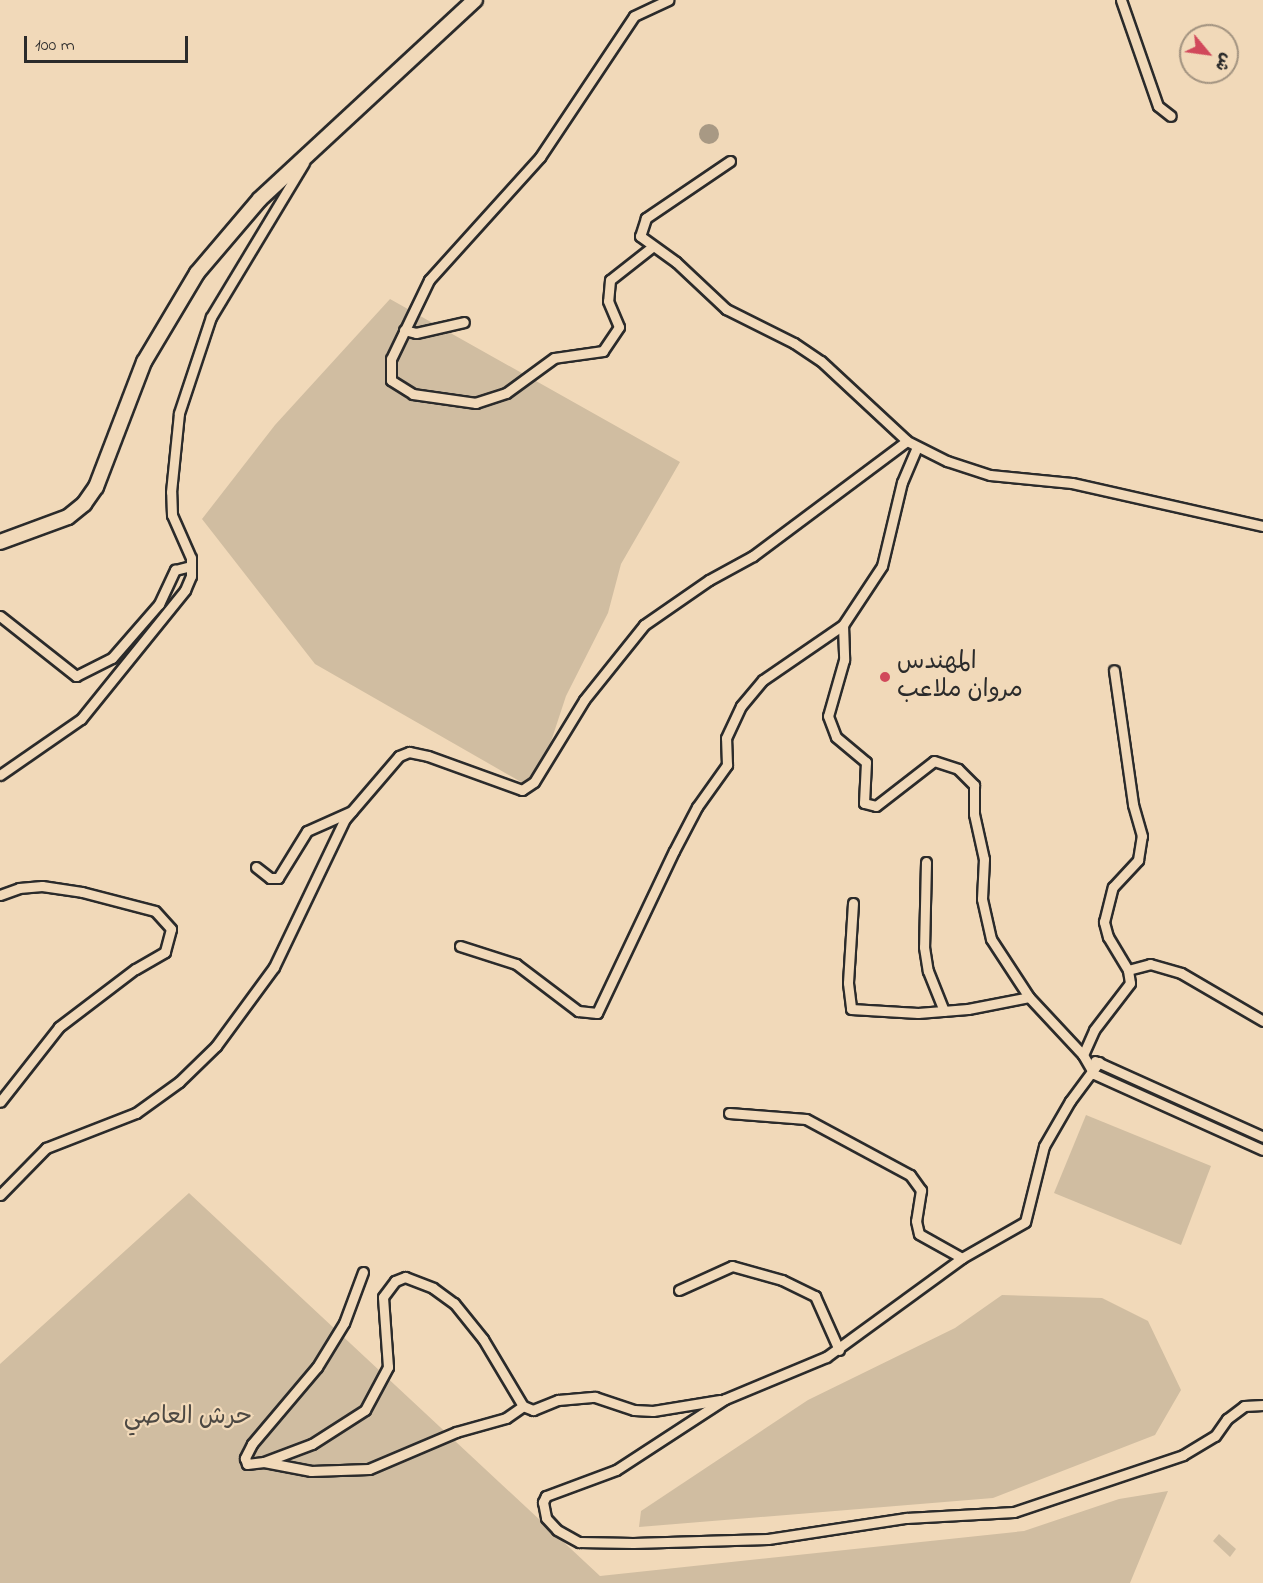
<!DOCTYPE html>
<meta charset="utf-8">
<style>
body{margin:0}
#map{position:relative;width:1263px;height:1583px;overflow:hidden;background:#f1d9b9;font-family:"Indie Flower","Playpen Sans Arabic",sans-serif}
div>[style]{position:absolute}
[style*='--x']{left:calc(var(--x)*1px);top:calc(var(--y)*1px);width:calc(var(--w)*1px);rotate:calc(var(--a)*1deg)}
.green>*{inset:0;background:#d0bda1}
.water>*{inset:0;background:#a89984}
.round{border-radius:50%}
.roads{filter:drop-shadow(2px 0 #2b2b2b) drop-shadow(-2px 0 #2b2b2b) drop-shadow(0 2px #2b2b2b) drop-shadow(0 -2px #2b2b2b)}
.street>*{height:9px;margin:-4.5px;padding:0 4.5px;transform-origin:4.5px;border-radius:4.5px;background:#f1d9b9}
.secondary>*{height:14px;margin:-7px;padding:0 7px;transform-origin:7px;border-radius:7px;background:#f1d9b9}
.dots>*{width:16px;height:16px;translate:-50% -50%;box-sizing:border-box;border:3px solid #f1d9b9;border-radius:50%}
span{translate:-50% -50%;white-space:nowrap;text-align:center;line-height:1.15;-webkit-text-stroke:4.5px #f1d9b9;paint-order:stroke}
.poi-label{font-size:24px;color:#2b2b2b}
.left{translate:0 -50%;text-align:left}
.park-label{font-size:24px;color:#4c4843}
.north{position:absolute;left:1179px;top:24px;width:60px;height:60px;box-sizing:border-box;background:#f1d9b9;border:2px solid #a29380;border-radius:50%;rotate:119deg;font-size:16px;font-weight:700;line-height:24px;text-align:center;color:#2b2b2b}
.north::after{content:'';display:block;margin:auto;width:21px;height:27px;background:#d1495b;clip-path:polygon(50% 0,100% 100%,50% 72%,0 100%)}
.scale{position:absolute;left:24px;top:36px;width:164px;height:27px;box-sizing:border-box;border:3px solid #2b2b2b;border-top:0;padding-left:8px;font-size:18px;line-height:21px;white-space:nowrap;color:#2b2b2b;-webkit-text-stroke:4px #f1d9b9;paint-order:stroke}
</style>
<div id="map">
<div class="green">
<i style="clip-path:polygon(390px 299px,680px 462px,621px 564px,608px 613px,566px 696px,535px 790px,315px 664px,202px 519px,275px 425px)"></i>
<i style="clip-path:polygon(1086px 1115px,1211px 1166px,1181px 1245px,1054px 1193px)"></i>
<i style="clip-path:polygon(189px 1193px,600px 1576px,1024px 1531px,1119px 1499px,1168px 1491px,1130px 1583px,0 1583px,0 1364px)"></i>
<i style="clip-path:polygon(1002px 1295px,1102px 1298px,1148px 1321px,1181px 1390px,1155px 1435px,993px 1498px,639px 1527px,641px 1511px,808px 1400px,955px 1328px)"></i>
<i style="clip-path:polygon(1219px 1534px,1236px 1549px,1230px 1557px,1213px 1541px)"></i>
</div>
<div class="water">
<i class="round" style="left:699px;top:124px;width:20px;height:20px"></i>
</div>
<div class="roads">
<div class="street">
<i style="--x:1121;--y:0;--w:112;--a:70.8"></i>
<i style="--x:1158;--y:106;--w:16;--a:38"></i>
<i style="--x:730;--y:161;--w:102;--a:145.8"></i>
<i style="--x:646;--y:218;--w:19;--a:108"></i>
<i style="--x:640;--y:236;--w:44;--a:35.8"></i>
<i style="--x:676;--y:262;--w:69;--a:43.2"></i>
<i style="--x:726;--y:309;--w:76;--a:26.6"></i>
<i style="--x:794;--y:343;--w:32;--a:34"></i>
<i style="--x:821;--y:361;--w:117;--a:42.9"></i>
<i style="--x:907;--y:441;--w:45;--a:26.6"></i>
<i style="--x:947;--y:461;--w:45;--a:18"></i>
<i style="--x:990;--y:475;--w:82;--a:5.6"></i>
<i style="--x:1072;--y:483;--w:196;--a:12.7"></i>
<i style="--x:652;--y:247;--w:53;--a:141.8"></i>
<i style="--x:610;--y:280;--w:21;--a:95"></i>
<i style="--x:608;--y:301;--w:28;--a:67"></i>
<i style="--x:619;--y:327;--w:29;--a:124"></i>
<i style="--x:603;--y:351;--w:49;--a:171.9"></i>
<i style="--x:554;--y:358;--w:59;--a:143.9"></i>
<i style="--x:506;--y:393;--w:32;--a:162"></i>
<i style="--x:476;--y:403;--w:64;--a:-171.9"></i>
<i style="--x:413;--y:394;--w:26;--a:-148"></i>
<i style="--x:391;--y:380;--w:21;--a:-90"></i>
<i style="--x:391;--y:359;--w:88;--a:-64.3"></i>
<i style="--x:429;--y:280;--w:166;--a:-47.9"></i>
<i style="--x:540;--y:157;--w:169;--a:-56.3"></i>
<i style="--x:634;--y:16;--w:38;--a:-25"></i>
<i style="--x:404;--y:330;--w:12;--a:14"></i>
<i style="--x:416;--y:333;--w:49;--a:-12.9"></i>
<i style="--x:917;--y:447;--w:38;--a:113"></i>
<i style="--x:902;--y:482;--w:86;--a:103.4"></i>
<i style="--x:882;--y:566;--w:71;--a:123.5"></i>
<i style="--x:843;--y:625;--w:35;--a:88"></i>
<i style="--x:844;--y:660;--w:58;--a:105.9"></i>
<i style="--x:828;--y:716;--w:22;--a:69"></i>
<i style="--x:836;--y:737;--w:39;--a:40"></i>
<i style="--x:866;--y:762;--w:41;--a:92.8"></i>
<i style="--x:864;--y:803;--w:12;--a:14"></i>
<i style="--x:876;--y:806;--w:73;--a:-37.8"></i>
<i style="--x:934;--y:761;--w:25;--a:18"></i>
<i style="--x:958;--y:769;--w:23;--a:45"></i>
<i style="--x:974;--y:785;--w:29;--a:90"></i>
<i style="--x:974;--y:814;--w:46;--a:77.5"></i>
<i style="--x:984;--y:859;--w:40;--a:92.9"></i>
<i style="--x:982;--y:899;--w:41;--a:77.3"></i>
<i style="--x:991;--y:939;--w:69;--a:56.8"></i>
<i style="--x:1029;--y:997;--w:79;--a:47"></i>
<i style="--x:1083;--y:1055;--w:22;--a:60"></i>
<i style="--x:1094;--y:1074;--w:185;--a:24.2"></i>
<i style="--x:0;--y:616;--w:97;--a:38.3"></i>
<i style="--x:76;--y:676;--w:40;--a:-26.6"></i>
<i style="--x:112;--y:658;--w:72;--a:-49"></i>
<i style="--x:159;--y:604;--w:38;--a:-65"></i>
<i style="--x:175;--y:570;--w:16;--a:-14"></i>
<i style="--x:0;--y:775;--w:98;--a:-34.7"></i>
<i style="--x:81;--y:719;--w:166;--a:-51.1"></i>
<i style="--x:185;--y:590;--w:15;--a:-67"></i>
<i style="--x:191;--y:576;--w:18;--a:-90"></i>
<i style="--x:191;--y:558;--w:47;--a:-113.8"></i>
<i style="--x:172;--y:515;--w:23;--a:-92"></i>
<i style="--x:171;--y:492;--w:79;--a:-84.2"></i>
<i style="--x:179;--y:413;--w:101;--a:-71.6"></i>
<i style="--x:211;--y:317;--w:180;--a:-58.9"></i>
<i style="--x:926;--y:862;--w:85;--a:91.3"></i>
<i style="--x:924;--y:947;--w:24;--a:81"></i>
<i style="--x:928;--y:971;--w:43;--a:68.2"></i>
<i style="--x:256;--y:867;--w:18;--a:38"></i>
<i style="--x:270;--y:878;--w:8;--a:0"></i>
<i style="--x:278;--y:878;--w:55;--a:-58.3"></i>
<i style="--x:307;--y:831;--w:49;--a:-24"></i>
<i style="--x:0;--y:895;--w:20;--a:-20"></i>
<i style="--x:19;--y:888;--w:23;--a:-5"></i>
<i style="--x:42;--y:886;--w:40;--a:8.5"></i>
<i style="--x:82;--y:892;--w:75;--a:14.6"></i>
<i style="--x:155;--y:911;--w:24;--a:48"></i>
<i style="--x:171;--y:929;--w:24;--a:105"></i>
<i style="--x:165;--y:952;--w:34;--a:150"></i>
<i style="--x:135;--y:969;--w:96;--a:142.7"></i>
<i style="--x:59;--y:1027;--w:95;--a:128.2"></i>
<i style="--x:853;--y:903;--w:80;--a:93.6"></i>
<i style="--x:848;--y:983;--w:26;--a:83"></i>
<i style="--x:851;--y:1009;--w:67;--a:3.4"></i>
<i style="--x:918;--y:1013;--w:50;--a:-4.6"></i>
<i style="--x:968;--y:1009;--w:62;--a:-11.1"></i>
<i style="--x:460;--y:946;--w:59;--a:17.8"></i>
<i style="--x:516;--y:964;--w:78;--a:37.2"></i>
<i style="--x:578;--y:1011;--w:19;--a:6"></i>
<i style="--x:597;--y:1013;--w:179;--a:-64.6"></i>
<i style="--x:674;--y:851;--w:50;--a:-62.4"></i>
<i style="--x:697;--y:807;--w:52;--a:-54.5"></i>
<i style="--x:727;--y:765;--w:27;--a:-92"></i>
<i style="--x:726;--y:738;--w:35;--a:-65"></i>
<i style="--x:741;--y:706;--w:34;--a:-50"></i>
<i style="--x:763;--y:680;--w:97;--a:-34.5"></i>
<i style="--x:1128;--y:970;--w:23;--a:-15"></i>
<i style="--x:1150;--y:964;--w:32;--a:16"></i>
<i style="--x:1181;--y:973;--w:95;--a:30.3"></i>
<i style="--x:1083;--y:1055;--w:27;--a:-66"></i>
<i style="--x:1094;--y:1030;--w:59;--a:-52.5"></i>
<i style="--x:1130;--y:983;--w:13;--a:-99"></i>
<i style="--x:1128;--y:970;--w:39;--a:-121"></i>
<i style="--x:1108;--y:937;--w:16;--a:-105"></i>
<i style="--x:1104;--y:922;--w:36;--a:-76"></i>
<i style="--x:1113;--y:887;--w:37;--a:-47"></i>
<i style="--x:1138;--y:860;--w:24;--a:-81"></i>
<i style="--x:1142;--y:836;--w:33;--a:-106"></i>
<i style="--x:1133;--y:804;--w:135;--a:-98.1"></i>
<i style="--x:1095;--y:1061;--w:184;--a:24.3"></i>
<i style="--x:1099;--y:1062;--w:49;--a:126.6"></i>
<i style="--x:1070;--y:1101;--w:52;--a:120"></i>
<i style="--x:1044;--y:1146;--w:78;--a:104"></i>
<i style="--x:1025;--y:1222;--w:73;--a:150.3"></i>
<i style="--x:962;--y:1258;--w:168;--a:143.9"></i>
<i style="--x:826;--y:1357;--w:109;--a:157.4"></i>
<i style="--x:725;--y:1399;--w:130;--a:146.9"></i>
<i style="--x:616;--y:1470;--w:75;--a:159.6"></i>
<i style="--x:546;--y:1496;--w:7;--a:117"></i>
<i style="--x:543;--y:1502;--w:16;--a:79"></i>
<i style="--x:546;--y:1518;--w:16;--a:47"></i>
<i style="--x:557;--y:1530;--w:25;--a:29"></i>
<i style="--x:579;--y:1542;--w:54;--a:1.1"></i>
<i style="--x:633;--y:1543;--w:135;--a:-1.7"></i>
<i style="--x:768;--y:1539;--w:140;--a:-8.7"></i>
<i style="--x:906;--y:1518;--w:108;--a:-3.2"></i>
<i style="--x:1014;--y:1512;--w:178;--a:-18.6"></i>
<i style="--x:1183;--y:1455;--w:37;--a:-31"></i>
<i style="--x:1215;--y:1436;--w:21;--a:-55"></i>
<i style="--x:1227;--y:1419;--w:21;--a:-37"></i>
<i style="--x:1244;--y:1406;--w:19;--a:-3"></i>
<i style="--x:729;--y:1113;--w:77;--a:4.5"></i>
<i style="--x:806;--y:1119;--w:118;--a:28.3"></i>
<i style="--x:910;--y:1175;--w:19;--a:54"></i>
<i style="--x:921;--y:1190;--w:31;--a:99"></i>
<i style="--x:916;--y:1221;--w:13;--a:77"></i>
<i style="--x:919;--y:1234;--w:49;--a:29.2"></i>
<i style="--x:0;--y:1195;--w:66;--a:-45.6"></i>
<i style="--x:46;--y:1148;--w:97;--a:-21.3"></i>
<i style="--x:136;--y:1113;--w:53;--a:-35.8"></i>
<i style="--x:179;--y:1082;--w:52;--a:-44.2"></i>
<i style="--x:216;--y:1046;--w:98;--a:-53.7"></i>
<i style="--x:274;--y:967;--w:164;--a:-64.4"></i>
<i style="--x:345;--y:819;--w:83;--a:-49.4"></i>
<i style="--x:399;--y:756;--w:11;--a:-22"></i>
<i style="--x:409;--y:752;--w:19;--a:12"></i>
<i style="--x:428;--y:756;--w:100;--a:19.9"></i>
<i style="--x:522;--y:790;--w:14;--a:-34"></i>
<i style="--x:534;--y:782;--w:96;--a:-58.6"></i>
<i style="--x:584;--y:700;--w:96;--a:-51.3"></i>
<i style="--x:644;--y:625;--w:79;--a:-34.7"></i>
<i style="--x:709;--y:580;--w:50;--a:-28.6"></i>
<i style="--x:753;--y:556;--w:192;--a:-36.8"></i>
<i style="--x:363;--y:1272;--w:54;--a:110.4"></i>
<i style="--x:344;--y:1323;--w:52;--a:121.5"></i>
<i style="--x:317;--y:1367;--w:101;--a:130.2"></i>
<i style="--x:252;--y:1444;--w:16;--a:117"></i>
<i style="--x:245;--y:1458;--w:6;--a:72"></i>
<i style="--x:247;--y:1464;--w:17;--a:-7"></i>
<i style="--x:264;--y:1462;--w:51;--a:-20.6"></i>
<i style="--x:312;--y:1444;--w:63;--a:-32.7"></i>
<i style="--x:365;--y:1410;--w:49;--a:-61.9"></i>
<i style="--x:388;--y:1367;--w:70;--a:-94.1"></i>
<i style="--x:383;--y:1297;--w:20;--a:-53"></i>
<i style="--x:395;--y:1281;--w:11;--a:-22"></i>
<i style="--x:405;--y:1277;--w:30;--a:21"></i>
<i style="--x:433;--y:1288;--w:26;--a:36"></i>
<i style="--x:454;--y:1303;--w:46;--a:51.1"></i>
<i style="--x:483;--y:1339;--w:78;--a:59.2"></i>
<i style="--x:523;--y:1406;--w:11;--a:22"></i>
<i style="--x:533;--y:1410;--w:27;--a:-22"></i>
<i style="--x:558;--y:1400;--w:37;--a:-5"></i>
<i style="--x:595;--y:1397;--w:41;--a:18.4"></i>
<i style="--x:634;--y:1410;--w:19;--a:3"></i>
<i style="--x:653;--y:1411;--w:68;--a:-9.3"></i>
<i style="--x:679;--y:1290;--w:58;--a:-24.4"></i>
<i style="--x:732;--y:1266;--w:52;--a:15.6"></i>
<i style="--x:782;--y:1280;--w:37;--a:26"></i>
<i style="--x:815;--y:1296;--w:59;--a:66"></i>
<i style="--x:264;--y:1462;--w:48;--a:10.8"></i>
<i style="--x:311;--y:1471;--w:58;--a:-2"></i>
<i style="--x:369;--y:1469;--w:95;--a:-23"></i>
<i style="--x:456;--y:1432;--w:52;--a:-15.6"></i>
<i style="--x:506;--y:1418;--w:21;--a:-35"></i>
</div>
<div class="secondary">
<i style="--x:0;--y:542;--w:72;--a:-20.2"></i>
<i style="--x:68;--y:517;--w:21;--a:-39"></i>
<i style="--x:84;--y:504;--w:21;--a:-55"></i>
<i style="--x:96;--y:487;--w:134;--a:-69"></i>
<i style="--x:144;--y:362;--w:104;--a:-59.2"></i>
<i style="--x:197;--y:273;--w:97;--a:-49.6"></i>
<i style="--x:260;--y:199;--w:293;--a:-42.8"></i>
</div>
</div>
<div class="dots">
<i style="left:885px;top:677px;background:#d1495b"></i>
</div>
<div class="poi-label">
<span class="left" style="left:897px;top:677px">المهندس<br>مروان ملاعب</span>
</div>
<div class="park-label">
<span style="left:188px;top:1418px">حرش العاصي</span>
</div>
<div class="north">ش</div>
<div class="scale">100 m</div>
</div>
